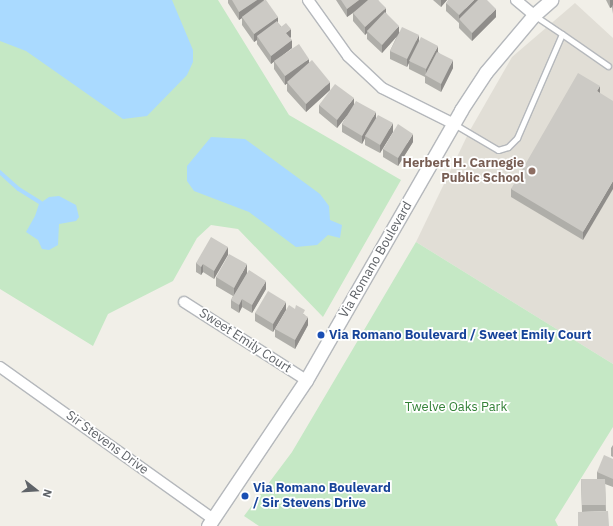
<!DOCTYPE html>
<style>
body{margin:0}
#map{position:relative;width:613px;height:526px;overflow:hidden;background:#f1efe8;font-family:"IBM Plex Sans",sans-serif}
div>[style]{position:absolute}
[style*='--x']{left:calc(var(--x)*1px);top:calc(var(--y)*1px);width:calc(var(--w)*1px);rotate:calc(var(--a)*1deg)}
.education>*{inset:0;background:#e1ded6}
.green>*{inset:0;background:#c5e8c5}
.water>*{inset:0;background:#aadaff}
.stream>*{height:3.5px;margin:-1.75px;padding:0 1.75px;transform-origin:1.75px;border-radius:1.75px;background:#aadaff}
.roads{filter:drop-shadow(1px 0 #b5b8bc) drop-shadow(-1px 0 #b5b8bc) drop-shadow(0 1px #b5b8bc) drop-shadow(0 -1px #b5b8bc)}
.service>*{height:5px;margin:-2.5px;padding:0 2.5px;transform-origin:2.5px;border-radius:2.5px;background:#fff}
.minor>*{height:10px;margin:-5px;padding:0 5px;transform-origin:5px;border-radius:5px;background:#fff}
.tertiary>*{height:13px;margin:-6.5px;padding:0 6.5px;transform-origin:6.5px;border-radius:6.5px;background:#fff}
.wall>*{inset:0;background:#afaea9}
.shaded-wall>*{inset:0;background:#8f8d8a}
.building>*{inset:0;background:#cccac5}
.dots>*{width:11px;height:11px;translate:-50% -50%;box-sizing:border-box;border:2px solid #fff;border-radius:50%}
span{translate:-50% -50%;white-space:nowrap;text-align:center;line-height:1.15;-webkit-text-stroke:3.5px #fff;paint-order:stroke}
.education-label{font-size:13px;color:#785e54;font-weight:700}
.right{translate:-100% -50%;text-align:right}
.street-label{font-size:13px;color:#5f6368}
.transit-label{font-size:13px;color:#164399;font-weight:700}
.left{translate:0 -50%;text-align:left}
.park-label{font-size:13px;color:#348238}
.north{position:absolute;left:16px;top:470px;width:40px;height:40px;-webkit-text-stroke:3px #fff;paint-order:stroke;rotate:107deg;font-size:11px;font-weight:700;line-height:16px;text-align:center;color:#5f6368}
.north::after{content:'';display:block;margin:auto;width:14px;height:18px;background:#5f6368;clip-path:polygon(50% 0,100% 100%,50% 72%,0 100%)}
</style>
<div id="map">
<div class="education">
<i style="clip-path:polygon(575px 3px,613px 38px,613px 364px,416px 242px,469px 132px,512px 57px)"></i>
</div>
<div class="green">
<i style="clip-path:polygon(0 0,218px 0,289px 115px,401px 180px,323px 317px,238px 229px,211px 225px,197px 238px,173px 281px,108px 314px,93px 346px,0 289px)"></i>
<i style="clip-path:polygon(416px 242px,613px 364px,613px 427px,555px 520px,558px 526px,259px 526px,244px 516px,292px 452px)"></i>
</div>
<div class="water">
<i style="clip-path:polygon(0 0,172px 0,193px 50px,193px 62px,187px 75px,147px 116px,123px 119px,26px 51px,0 41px)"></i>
<i style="clip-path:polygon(211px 137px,245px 139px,320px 194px,329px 206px,330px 220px,342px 225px,340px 238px,328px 235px,317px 245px,296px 247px,249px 212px,194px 191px,187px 181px,187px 166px)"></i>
<i style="clip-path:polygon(59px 196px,76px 205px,79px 217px,76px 221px,59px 224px,58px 245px,49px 250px,42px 249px,38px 240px,26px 232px,35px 216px,39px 204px,49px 197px)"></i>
</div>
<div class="stream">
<i style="--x:0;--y:172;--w:25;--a:42"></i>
<i style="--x:19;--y:189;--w:25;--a:32"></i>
</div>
<div class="roads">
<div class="service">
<i style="--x:562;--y:34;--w:56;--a:34.8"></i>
<i style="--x:454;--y:124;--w:51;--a:30.6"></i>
<i style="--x:498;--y:150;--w:10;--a:-17"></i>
<i style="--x:508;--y:147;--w:13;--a:-45"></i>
<i style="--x:517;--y:138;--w:113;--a:-66.6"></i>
<i style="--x:562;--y:34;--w:32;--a:-146"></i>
</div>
<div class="minor">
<i style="--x:308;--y:0;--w:69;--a:54.5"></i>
<i style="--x:348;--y:56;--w:47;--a:43.3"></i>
<i style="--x:382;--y:88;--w:80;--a:26.6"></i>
<i style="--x:516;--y:0;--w:23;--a:40"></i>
<i style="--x:184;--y:302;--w:145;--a:32.6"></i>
<i style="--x:0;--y:367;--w:262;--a:35.5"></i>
</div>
<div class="tertiary">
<i style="--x:208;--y:526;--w:176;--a:-56.1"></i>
<i style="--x:306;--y:380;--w:311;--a:-60.1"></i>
<i style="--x:461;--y:110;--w:45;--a:-56.7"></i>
<i style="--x:486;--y:72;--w:75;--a:-49.9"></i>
<i style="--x:534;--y:15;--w:23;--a:-41"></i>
</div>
</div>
<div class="wall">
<i style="clip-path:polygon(228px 0,264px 0,278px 23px,291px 37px,290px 38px,292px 48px,283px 55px,309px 62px,330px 90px,306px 112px,287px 91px,287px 83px,285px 85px,274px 69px,274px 61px,271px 64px,257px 44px,257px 40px,254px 42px,242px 25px,242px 18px,239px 20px,228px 3px)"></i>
<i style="clip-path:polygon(336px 0,378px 0,386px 13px,399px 32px,438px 52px,453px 68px,441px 92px,425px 83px,425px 77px,409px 69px,409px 62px,407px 67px,390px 59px,390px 51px,397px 36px,382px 53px,367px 39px,367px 33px,365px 35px,353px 21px,353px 13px,356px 11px,347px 17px)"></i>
<i style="clip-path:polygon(433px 0,447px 0,441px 7px)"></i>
<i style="clip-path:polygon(606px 0,613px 0,613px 14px,612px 7px,610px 8px)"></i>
<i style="clip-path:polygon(446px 3px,496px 17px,472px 41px,459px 28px,459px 23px,446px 11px)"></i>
<i style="clip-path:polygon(600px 93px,583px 240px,511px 197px,511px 189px)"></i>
<i style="clip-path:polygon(354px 104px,376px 119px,393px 132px,380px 153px,365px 145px,365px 138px,362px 144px,342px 132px,342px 124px,348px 114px,337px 128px,319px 113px,319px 105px)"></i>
<i style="clip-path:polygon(413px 142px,398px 166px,383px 157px,383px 149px)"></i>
<i style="clip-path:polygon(228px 247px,214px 279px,203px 272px,201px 275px,196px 272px,196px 263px)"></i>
<i style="clip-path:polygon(247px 273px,266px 289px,252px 313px,242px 307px,239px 313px,231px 308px,231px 300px,233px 296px,216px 286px,216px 277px)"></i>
<i style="clip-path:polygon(295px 309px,305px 315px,308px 325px,295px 349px,275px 337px,275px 329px)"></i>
<i style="clip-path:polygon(286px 310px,273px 332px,255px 321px,255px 313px)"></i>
<i style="clip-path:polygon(613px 445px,613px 457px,611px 456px,611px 448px)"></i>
<i style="clip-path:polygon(613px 459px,613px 487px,605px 484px,606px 511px,582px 512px,581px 479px,597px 479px,597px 472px)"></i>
</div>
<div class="shaded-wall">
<i style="clip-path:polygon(257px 0,264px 0,242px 17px,242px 18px,239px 20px,239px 12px)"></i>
<i style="clip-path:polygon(359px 0,371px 0,347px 17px,347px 9px)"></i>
<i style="clip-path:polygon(441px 0,447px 0,441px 7px)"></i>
<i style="clip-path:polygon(474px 0,479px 0,459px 20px,459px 15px)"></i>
<i style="clip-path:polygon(610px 0,613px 0,613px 6px,612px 5px,612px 7px,610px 8px)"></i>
<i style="clip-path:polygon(386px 8px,386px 17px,367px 31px,367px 33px,365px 35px,365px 27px)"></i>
<i style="clip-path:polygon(496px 9px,496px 17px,472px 41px,472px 33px)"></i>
<i style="clip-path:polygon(278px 17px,278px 25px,257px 36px,257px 40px,254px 42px,254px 34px)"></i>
<i style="clip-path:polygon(399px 26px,399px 34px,382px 53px,382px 45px)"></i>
<i style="clip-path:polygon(291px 29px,291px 37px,286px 41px,286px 33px)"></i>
<i style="clip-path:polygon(419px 35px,419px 43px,407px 67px,407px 59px)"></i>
<i style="clip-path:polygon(292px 40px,292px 48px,271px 64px,271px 56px)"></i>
<i style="clip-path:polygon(438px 46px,438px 54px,426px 76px,426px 69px)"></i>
<i style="clip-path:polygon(309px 59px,309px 68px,285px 85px,285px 76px)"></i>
<i style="clip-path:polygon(453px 60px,453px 68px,441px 92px,441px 84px)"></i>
<i style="clip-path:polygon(330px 82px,330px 90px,306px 112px,306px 104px)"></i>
<i style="clip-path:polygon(600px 86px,600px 94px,597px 91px)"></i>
<i style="clip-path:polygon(354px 98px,354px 107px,337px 128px,337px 120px)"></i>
<i style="clip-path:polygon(376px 112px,376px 121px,365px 136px,365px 138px,362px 144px,362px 136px)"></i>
<i style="clip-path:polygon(393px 123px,393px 132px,380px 153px,380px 145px)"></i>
<i style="clip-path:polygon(413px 134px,413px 142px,398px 166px,398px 158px)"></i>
<i style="clip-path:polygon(613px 181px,613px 189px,583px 240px,583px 232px)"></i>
<i style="clip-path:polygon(228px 247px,228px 255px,214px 279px,214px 271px)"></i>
<i style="clip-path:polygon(203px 264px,203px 272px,201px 275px,201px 267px)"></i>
<i style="clip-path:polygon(247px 264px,247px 273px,234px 296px,234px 288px)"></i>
<i style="clip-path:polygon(266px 281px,266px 289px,252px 313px,252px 305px)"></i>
<i style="clip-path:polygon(242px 299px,242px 307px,239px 313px,239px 305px)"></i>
<i style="clip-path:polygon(286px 302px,286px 310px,273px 332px,273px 324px)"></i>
<i style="clip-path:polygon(308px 317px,308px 325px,295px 349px,295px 340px)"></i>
</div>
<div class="building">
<i style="clip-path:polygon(232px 0,257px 0,239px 12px)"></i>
<i style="clip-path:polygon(265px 0,266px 0,278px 17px,254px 34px,242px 17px)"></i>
<i style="clip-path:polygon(341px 0,359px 0,347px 9px)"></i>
<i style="clip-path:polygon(368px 0,378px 0,386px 8px,365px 27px,353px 13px)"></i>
<i style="clip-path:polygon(448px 0,474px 0,459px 15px,446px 3px)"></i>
<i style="clip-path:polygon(478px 0,487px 0,496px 9px,472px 33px,459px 19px)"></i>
<i style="clip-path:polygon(385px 12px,399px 26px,382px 45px,367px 31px)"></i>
<i style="clip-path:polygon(277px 21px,281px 27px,286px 23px,291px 29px,286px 33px,292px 40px,271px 56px,257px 36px)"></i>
<i style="clip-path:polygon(402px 27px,419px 35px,407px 59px,390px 51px)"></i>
<i style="clip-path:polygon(421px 37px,438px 46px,426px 69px,409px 61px)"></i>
<i style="clip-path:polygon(299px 44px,309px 59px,285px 76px,274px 61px)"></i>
<i style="clip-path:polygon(437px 52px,453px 60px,441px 84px,425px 75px)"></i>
<i style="clip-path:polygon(312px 60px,330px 82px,306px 104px,287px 82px)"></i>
<i style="clip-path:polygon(578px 73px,600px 86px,597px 91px,613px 101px,613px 181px,583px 232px,511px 189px)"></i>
<i style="clip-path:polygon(335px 84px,354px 98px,337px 120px,319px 105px)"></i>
<i style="clip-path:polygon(356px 101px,376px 112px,362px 136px,342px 124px)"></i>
<i style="clip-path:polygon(378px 115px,393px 123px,380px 145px,365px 136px)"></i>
<i style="clip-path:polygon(398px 124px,413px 134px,398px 158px,383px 149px)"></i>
<i style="clip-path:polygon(211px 237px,228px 247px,214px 271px,203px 264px,201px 267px,196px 263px)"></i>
<i style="clip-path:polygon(229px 254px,247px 264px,234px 288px,216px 277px)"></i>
<i style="clip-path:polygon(249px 270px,266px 281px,252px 305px,242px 299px,239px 305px,231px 300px)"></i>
<i style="clip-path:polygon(268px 291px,286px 302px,273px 324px,255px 313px)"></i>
<i style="clip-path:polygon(289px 305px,295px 309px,296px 305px,305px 310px,303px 314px,308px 317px,295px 340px,275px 329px)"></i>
<i style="clip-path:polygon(604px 455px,613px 459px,613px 479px,597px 472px)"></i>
<i style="clip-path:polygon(581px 479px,605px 479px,606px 505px,582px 505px)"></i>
<i style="clip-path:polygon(608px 511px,609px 526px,578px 526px,578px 512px)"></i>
</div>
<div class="dots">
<i style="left:532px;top:171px;background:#8d6e63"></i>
<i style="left:321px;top:335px;background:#1a4fb4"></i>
<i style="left:245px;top:496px;background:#1a4fb4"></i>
</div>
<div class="education-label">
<span class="right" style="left:524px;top:171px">Herbert H. Carnegie<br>Public School</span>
</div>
<div class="street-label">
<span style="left:376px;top:260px;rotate:-60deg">Via Romano Boulevard</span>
<span style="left:245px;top:341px;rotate:33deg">Sweet Emily Court</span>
<span style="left:107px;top:443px;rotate:36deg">Sir Stevens Drive</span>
</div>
<div class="transit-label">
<span class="left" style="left:329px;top:335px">Via Romano Boulevard / Sweet Emily Court</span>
<span class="left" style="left:253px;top:496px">Via Romano Boulevard<br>/ Sir Stevens Drive</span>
</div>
<div class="park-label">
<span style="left:456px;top:407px">Twelve Oaks Park</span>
</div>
<div class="north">N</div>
</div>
